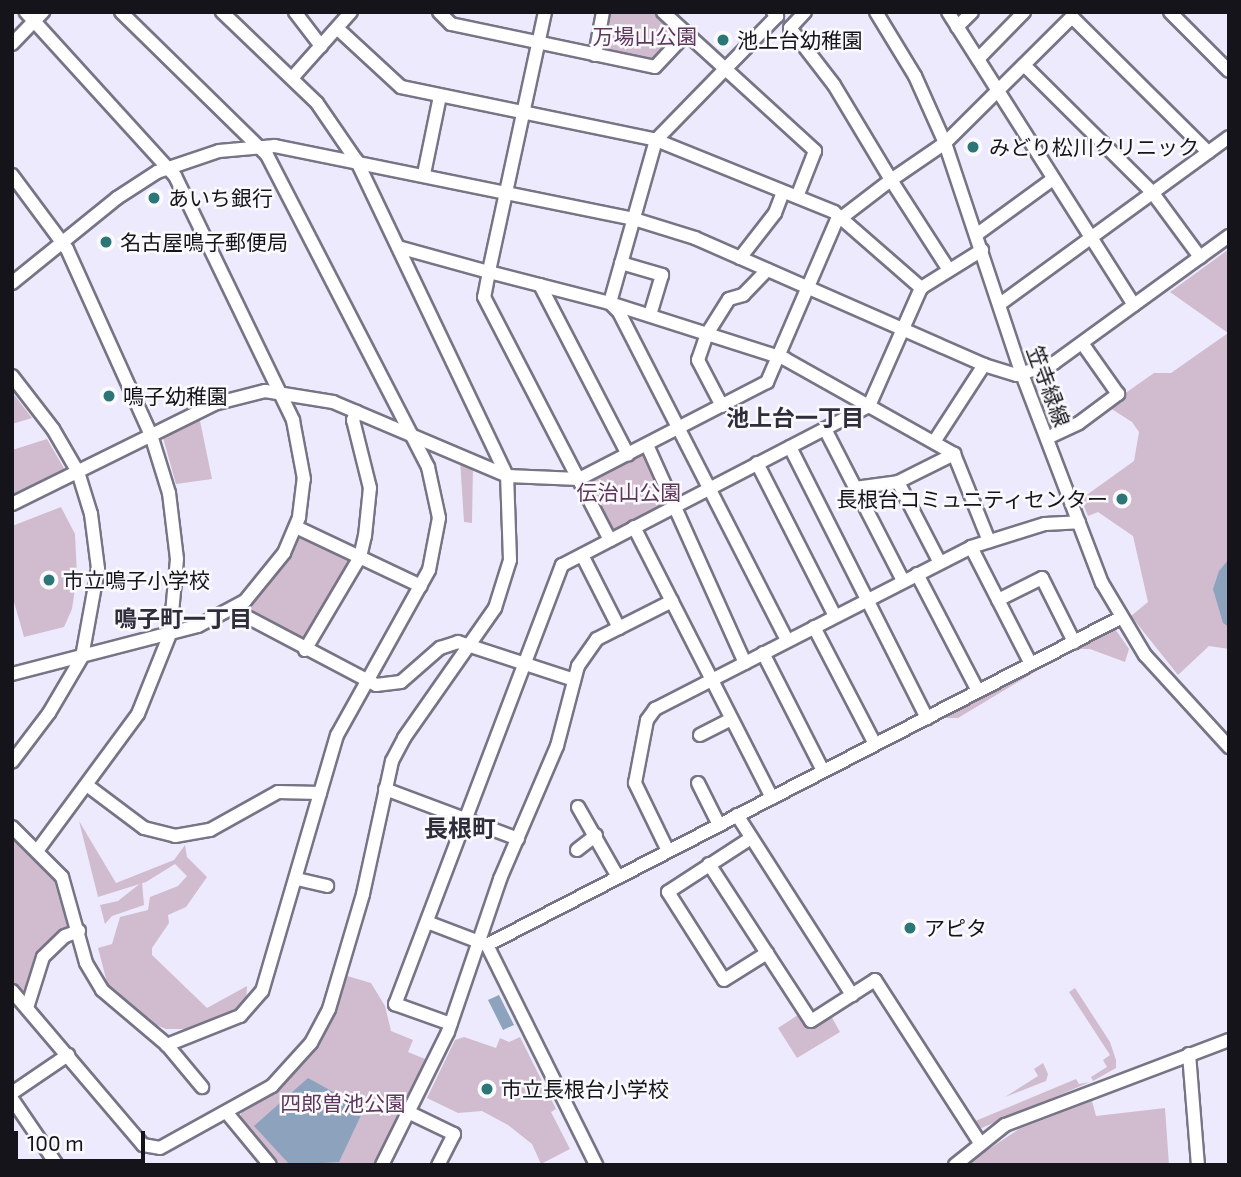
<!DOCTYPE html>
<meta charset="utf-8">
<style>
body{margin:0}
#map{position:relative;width:1241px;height:1177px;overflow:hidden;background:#edeafd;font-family:"Exo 2","Noto Sans JP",sans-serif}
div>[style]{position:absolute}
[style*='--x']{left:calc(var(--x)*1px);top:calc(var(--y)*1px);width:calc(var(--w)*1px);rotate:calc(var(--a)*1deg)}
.green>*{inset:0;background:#d1bccf}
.water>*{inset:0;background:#8ca2bd}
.roads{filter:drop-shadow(2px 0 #777585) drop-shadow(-2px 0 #777585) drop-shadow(0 2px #777585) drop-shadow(0 -2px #777585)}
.minor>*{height:12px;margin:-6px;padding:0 6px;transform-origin:6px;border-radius:6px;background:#fff}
.dots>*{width:19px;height:19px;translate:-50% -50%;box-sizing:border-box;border:4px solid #fafafd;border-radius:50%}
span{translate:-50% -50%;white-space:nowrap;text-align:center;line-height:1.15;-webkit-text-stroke:5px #fafafd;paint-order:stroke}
.park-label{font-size:21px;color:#5e375c}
.poi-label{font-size:21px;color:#14141a}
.left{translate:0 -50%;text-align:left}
.right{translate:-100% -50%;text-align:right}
.street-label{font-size:21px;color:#14141a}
.neighbourhood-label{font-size:23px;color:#2f2d3b;font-weight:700}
.quarter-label{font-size:24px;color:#2f2d3b;font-weight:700}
.frame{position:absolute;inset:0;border:14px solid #14141a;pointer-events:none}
.scale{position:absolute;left:14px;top:1131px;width:131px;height:32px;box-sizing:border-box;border:4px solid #14141a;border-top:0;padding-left:9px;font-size:21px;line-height:24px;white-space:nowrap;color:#14141a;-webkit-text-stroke:5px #fafafd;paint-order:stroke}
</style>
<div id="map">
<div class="green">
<i style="clip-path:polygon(605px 12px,658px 12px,679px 36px,656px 62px,600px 52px)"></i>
<i style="clip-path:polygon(1229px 249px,1229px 649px,1209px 646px,1178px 675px,1131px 616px,1148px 602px,1133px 536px,1098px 512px,1088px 516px,1081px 499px,1134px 461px,1139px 432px,1132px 422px,1107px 406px,1154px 373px,1171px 373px,1228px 333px,1170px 292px)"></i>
<i style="clip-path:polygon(12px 392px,32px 418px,12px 424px)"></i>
<i style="clip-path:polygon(199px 416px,212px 479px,176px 484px,162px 434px)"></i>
<i style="clip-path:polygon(47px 439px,65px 470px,63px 474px,12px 500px,12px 450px)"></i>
<i style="clip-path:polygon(643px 451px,671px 504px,614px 533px,586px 483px)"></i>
<i style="clip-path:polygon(460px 459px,473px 464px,472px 523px,464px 522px)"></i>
<i style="clip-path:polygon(61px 507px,75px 534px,77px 575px,72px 609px,64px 627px,24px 637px,12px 595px,12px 526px)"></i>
<i style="clip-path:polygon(302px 533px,353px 560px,306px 642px,247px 613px,245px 606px,276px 575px)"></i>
<i style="clip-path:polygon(1113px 626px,1129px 649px,1125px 662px,1090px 649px,1073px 649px,958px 718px,934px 718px)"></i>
<i style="clip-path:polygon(79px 821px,116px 883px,174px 860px,185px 845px,187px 857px,207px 877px,186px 907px,168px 915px,169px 923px,152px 948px,152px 955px,207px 1008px,247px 986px,246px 1003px,238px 1012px,199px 1029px,166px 1029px,144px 1020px,109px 990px,98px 948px,112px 944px,120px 917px,148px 910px,150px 897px,178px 886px,187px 876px,175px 864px,146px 882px,98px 897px)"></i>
<i style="clip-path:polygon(12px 833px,57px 878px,74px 926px,62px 934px,28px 993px,21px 995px,12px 985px)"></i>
<i style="clip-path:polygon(142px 882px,144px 905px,112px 916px,105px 924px,100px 905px,118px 901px)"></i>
<i style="clip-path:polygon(344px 975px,371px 983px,385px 1006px,391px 1031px,413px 1040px,408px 1052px,430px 1061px,378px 1165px,278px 1165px,239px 1123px,242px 1109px,298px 1065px)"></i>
<i style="clip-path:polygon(1075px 988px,1110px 1042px,1116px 1060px,1116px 1068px,1093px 1081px,1091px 1077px,1107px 1067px,1103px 1060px,1110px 1055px,1069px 992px)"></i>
<i style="clip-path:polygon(801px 1013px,830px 1014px,840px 1032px,797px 1058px,778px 1028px)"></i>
<i style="clip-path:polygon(464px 1037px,496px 1048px,500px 1038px,509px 1042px,520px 1037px,556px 1109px,551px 1112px,570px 1149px,541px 1164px,532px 1144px,508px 1125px,482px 1111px,458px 1113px,427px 1098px,455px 1040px)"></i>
<i style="clip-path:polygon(1043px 1063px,1048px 1074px,1046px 1081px,1005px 1097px,1038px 1076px,1034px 1069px)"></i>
<i style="clip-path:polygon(1076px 1079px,1079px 1084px,1090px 1082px,977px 1130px,973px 1122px)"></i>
<i style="clip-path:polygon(1092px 1101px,1096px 1116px,1165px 1108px,1169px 1165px,965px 1165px,1019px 1129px)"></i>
</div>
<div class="water">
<i style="clip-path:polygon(1229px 559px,1229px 627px,1223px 623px,1213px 589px,1219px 571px)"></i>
<i style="clip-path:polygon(499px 995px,514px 1025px,503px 1030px,488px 1000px)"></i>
<i style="clip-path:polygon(308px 1078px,364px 1109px,339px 1162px,290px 1165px,254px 1126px)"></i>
</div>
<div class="roads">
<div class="minor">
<i style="--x:121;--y:12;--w:204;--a:44.4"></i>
<i style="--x:267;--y:155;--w:351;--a:62.7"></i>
<i style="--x:428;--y:467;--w:52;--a:77.8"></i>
<i style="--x:439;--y:518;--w:53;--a:100.9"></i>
<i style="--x:429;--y:570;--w:189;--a:119.1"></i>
<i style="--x:337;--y:735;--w:267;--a:106.3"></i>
<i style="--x:262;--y:991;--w:33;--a:131"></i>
<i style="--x:240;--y:1016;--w:79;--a:158.3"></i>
<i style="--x:295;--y:12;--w:43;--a:52.6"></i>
<i style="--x:439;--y:12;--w:17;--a:45"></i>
<i style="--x:451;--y:24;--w:208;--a:11.9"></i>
<i style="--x:655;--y:67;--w:45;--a:-46.8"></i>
<i style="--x:545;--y:12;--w:266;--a:102.2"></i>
<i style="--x:489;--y:272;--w:125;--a:14.4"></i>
<i style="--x:610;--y:303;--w:184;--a:17.7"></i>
<i style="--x:785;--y:359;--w:194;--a:29.3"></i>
<i style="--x:954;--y:454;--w:94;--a:68.1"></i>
<i style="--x:663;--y:12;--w:206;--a:42.4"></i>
<i style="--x:815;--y:151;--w:49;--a:111.4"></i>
<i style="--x:773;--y:12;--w:6;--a:45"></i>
<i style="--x:777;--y:16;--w:173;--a:134.3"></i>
<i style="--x:656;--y:140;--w:169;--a:105.8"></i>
<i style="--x:610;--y:303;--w:13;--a:45"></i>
<i style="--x:619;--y:312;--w:369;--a:62.9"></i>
<i style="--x:805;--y:12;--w:22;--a:133"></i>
<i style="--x:790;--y:28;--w:72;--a:52.3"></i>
<i style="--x:834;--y:85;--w:111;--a:59"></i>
<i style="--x:891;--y:180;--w:65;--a:-34.4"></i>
<i style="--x:945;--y:143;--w:179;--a:-44.8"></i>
<i style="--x:1072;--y:17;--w:192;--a:44.8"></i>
<i style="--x:876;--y:12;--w:75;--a:58.6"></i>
<i style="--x:915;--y:76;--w:73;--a:65.9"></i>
<i style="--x:945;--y:143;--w:243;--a:71.6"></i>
<i style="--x:1022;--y:374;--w:224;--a:69.1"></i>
<i style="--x:1102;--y:583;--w:84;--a:59.2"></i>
<i style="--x:1145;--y:655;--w:125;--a:47.6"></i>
<i style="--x:948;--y:12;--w:347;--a:57.6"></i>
<i style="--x:1170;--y:12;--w:83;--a:45"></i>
<i style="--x:957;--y:27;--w:21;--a:-45"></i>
<i style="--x:337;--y:28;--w:87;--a:42.7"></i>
<i style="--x:401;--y:87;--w:260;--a:11.7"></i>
<i style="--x:656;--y:140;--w:192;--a:22"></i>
<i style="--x:834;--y:212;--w:116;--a:41.1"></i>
<i style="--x:921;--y:288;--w:129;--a:113.8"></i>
<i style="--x:869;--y:406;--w:346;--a:152.6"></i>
<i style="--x:562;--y:565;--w:470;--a:110.8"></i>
<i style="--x:395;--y:1004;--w:59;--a:19.7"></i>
<i style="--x:12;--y:44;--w:45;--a:-45.9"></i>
<i style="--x:595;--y:55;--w:44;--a:-79.5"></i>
<i style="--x:978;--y:59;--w:66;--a:-45.6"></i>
<i style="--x:1024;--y:65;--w:180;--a:44.8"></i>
<i style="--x:1152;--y:192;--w:81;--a:53.6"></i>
<i style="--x:293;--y:77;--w:87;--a:-48.3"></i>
<i style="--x:424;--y:174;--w:80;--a:-78.4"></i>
<i style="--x:12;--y:175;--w:92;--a:53.4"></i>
<i style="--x:67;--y:249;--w:204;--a:65.7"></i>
<i style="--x:151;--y:435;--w:61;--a:72.8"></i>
<i style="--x:169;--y:493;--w:66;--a:83.1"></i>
<i style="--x:177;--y:559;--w:75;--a:95.3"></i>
<i style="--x:170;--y:634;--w:86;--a:111.8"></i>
<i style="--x:138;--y:714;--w:170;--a:126.4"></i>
<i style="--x:976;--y:235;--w:95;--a:-36"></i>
<i style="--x:398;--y:247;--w:94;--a:15.4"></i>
<i style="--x:489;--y:272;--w:25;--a:101"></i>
<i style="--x:484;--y:297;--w:274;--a:62.6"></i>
<i style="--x:740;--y:258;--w:57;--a:-52.1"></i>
<i style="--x:775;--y:213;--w:22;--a:-69"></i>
<i style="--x:621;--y:263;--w:43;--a:16.3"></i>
<i style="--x:662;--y:275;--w:42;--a:106.7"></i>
<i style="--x:12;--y:283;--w:135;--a:-39"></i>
<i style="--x:117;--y:198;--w:48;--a:-33"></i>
<i style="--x:157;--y:172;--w:65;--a:-18.7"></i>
<i style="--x:219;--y:151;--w:56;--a:-5.1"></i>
<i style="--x:275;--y:146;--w:366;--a:11.5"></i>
<i style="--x:634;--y:219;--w:64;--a:17.3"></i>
<i style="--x:695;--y:238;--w:316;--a:23.7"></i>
<i style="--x:984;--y:365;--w:34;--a:17"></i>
<i style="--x:1017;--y:375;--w:39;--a:-18"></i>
<i style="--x:1054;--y:363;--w:216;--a:-36"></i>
<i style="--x:540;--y:285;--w:191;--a:62.6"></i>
<i style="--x:921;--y:288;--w:72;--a:-31.9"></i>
<i style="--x:1000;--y:304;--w:283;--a:-36.1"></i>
<i style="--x:12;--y:376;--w:67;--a:52.3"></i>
<i style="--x:53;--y:429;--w:50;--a:59.8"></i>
<i style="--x:78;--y:472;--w:44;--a:72.8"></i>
<i style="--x:91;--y:514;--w:55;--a:82.7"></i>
<i style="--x:98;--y:569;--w:89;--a:100.3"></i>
<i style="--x:82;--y:657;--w:65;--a:120.5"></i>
<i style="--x:49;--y:713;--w:61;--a:127.1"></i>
<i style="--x:722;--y:406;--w:52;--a:-117.6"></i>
<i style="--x:698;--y:360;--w:28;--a:-71"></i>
<i style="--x:707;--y:334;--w:41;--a:-57.8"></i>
<i style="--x:729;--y:299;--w:15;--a:-16"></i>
<i style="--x:743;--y:295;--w:35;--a:-46"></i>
<i style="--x:825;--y:429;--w:171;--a:62.8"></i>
<i style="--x:1047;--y:438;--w:35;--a:-25"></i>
<i style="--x:1079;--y:423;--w:49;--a:-36.6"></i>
<i style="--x:1118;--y:394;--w:62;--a:-125.2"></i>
<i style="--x:934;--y:442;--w:92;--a:-57"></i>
<i style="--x:647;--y:445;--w:239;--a:65.8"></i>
<i style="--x:790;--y:447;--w:304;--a:63.2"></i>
<i style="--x:757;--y:463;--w:172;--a:63"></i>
<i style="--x:898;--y:482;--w:91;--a:62.6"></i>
<i style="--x:855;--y:488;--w:43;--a:-7.9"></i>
<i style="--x:898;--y:482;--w:63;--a:-26.6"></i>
<i style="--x:12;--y:504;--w:225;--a:-26.3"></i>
<i style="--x:214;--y:404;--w:53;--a:-14.3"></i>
<i style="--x:265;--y:391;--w:69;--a:9.2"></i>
<i style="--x:333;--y:402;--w:189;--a:23"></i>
<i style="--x:507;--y:476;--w:72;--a:2.4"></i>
<i style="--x:579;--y:479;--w:212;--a:-27.3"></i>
<i style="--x:767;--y:382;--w:174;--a:-66.7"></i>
<i style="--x:836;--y:222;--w:69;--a:-37.4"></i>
<i style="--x:891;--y:180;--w:107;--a:57.2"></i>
<i style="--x:296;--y:527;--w:138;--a:25.3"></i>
<i style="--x:634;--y:527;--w:304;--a:63"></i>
<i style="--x:971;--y:547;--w:131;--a:62.9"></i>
<i style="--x:582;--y:555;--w:82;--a:63.1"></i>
<i style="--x:917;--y:574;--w:132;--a:62.5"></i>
<i style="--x:998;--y:600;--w:49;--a:-26.6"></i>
<i style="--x:1042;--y:578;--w:72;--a:63.4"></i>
<i style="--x:232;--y:609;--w:163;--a:27.8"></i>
<i style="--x:376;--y:685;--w:25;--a:-7"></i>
<i style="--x:401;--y:682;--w:52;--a:-41.1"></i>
<i style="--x:440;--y:648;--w:19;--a:-18"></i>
<i style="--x:458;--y:642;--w:122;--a:18.1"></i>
<i style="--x:814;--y:627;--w:132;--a:62.5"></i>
<i style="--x:305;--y:650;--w:108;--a:-59.4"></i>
<i style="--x:360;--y:557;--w:22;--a:-77"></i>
<i style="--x:365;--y:536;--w:48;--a:-84.1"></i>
<i style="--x:370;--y:488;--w:70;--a:-104"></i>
<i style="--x:353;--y:420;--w:9;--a:-69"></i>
<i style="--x:763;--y:653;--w:132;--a:63"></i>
<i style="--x:12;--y:674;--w:192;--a:-14.5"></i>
<i style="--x:198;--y:626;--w:53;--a:-28"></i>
<i style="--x:245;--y:601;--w:62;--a:-50.9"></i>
<i style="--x:284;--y:553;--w:39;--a:-67"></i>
<i style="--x:299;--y:517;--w:38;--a:-83"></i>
<i style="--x:304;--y:479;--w:60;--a:-100.6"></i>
<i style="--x:293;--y:420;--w:271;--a:-115.8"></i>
<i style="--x:175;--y:176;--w:222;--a:-132.3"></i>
<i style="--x:700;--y:735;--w:35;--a:-27"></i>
<i style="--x:698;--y:783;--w:47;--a:63.4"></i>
<i style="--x:88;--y:786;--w:70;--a:36.9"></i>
<i style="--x:144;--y:828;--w:32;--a:14"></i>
<i style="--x:175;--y:836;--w:36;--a:-10"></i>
<i style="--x:210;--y:830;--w:78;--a:-29.2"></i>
<i style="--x:278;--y:792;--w:42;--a:1.4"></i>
<i style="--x:385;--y:789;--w:142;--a:20.6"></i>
<i style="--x:578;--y:807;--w:81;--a:60.3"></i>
<i style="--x:737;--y:815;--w:214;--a:57.4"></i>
<i style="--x:12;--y:827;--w:71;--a:45"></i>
<i style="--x:62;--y:877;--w:89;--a:74.4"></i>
<i style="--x:86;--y:963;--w:31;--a:59"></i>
<i style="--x:102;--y:990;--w:85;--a:40.2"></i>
<i style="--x:167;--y:1045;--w:55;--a:50.2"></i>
<i style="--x:751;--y:838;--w:99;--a:147"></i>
<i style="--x:668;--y:892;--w:104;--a:57.5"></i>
<i style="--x:724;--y:980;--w:51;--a:-32.1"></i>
<i style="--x:577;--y:850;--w:24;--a:-38"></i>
<i style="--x:668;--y:851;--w:76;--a:-115.9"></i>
<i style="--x:635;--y:783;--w:64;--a:-79.2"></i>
<i style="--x:647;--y:720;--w:14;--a:-54"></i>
<i style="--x:655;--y:709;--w:355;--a:-27.1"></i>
<i style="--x:971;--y:547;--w:77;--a:-17.3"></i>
<i style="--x:1045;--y:524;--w:34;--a:-3"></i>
<i style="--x:709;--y:864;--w:187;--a:57"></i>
<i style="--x:811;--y:1021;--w:76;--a:-32.6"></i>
<i style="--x:875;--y:980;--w:194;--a:57.2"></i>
<i style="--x:297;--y:879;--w:31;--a:13"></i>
<i style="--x:427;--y:922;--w:64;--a:21"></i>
<i style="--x:487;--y:945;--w:246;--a:63.6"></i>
<i style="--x:487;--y:945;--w:712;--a:-27.32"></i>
<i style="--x:12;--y:991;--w:202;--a:49.6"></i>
<i style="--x:143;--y:1145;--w:17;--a:10"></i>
<i style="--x:160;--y:1148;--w:128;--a:-29"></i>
<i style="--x:272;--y:1086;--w:58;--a:-47.8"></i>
<i style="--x:311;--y:1043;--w:38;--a:-62"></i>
<i style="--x:329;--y:1009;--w:120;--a:-73.5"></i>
<i style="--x:363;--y:894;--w:136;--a:-77.7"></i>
<i style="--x:392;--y:761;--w:26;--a:-62"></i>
<i style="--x:404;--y:738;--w:159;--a:-55"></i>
<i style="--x:495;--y:608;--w:50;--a:-72.6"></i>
<i style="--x:510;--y:560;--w:84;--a:-92"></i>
<i style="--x:507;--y:476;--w:350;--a:-115.5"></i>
<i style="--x:356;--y:160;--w:69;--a:-124.4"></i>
<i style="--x:317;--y:103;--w:132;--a:-136.2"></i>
<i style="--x:27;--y:1008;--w:53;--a:-72.6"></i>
<i style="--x:43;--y:957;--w:30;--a:-44"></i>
<i style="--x:65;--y:936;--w:15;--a:-20"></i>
<i style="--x:1189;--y:1054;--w:111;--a:85.4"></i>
<i style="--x:12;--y:1093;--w:68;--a:-34.2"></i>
<i style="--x:12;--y:1099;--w:80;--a:55.7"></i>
<i style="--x:408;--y:1112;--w:51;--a:25.6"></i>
<i style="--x:454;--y:1134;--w:35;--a:117"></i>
<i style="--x:227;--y:1113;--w:67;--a:50.4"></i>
<i style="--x:382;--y:1165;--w:148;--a:-63.6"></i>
<i style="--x:448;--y:1032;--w:162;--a:-71.2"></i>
<i style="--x:500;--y:879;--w:145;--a:-66.8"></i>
<i style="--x:557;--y:746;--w:83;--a:-75.3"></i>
<i style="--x:578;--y:666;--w:33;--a:-55"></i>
<i style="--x:597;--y:639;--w:84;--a:-26.9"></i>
<i style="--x:955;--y:1165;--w:64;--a:-38.7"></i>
<i style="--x:1005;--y:1125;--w:240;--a:-20.8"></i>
</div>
</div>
<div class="dots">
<i style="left:723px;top:40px;background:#2c7678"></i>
<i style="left:973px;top:147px;background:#2c7678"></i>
<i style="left:154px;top:198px;background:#2c7678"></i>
<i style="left:106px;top:242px;background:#2c7678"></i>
<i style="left:109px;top:396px;background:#2c7678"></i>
<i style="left:1122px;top:499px;background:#2c7678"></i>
<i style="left:49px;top:580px;background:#2c7678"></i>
<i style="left:910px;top:928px;background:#2c7678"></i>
<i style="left:487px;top:1089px;background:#2c7678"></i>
</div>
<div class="park-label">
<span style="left:645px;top:36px">万場山公園</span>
<span style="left:629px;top:492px">伝治山公園</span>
<span style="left:343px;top:1103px">四郎曽池公園</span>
</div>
<div class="poi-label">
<span class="left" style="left:737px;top:40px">池上台幼稚園</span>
<span class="left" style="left:989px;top:147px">みどり松川クリニック</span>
<span class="left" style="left:168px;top:198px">あいち銀行</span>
<span class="left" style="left:120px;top:242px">名古屋鳴子郵便局</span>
<span class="left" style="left:123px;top:396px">鳴子幼稚園</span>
<span class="right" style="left:1108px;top:499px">長根台コミュニティセンター</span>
<span class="left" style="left:63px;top:580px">市立鳴子小学校</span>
<span class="left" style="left:924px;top:928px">アピタ</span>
<span class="left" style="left:501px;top:1089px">市立長根台小学校</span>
</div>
<div class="street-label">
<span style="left:1049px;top:386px;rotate:70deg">笠寺緑線</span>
</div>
<div class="neighbourhood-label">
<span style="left:795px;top:417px">池上台一丁目</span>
<span style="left:183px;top:618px">鳴子町一丁目</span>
</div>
<div class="quarter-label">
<span style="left:460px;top:828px">長根町</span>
</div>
<div class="frame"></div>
<div class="scale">100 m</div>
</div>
